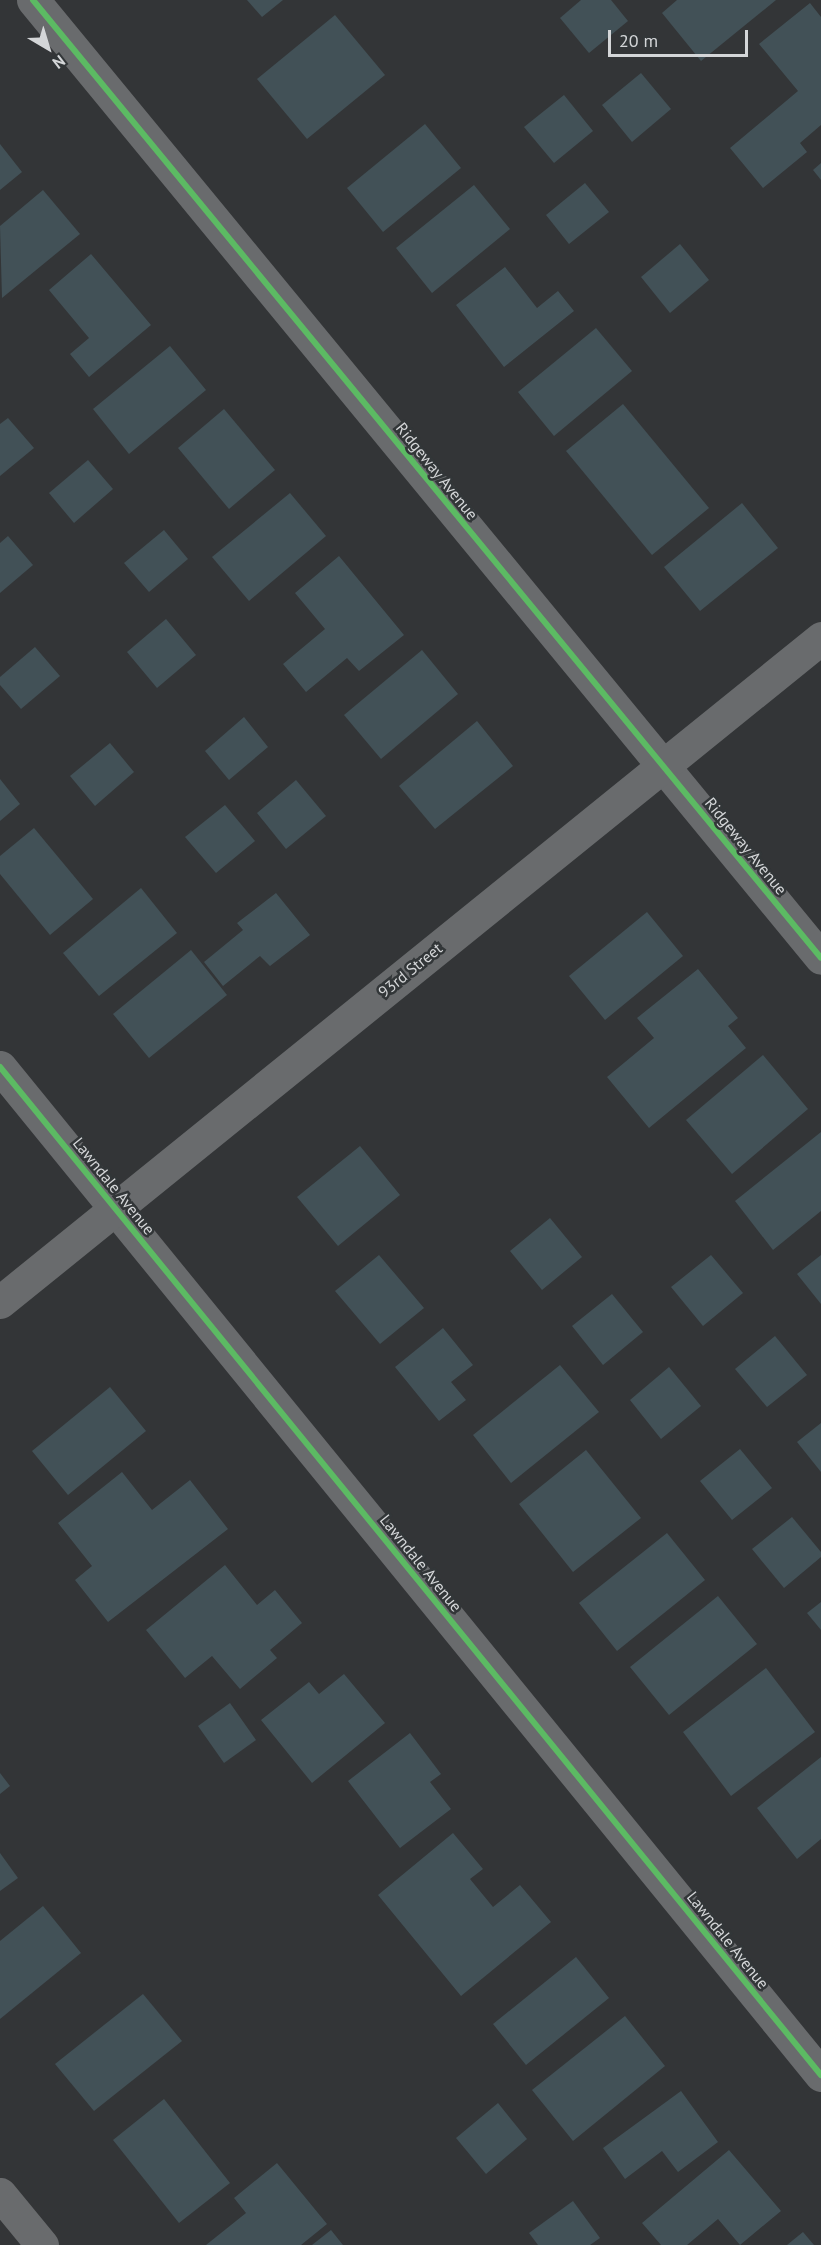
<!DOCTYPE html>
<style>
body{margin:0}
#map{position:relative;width:821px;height:2245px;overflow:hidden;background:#333537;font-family:"PT Sans",sans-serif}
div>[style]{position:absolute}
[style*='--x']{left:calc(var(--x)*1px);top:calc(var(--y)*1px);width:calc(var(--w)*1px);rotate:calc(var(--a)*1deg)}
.building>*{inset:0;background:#425157}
.minor>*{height:33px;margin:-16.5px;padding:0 16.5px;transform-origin:16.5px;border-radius:16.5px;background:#696b6d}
.cycleway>*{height:6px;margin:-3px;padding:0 3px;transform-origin:3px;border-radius:3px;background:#5cba63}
span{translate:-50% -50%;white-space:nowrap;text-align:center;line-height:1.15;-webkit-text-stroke:5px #323638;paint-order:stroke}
.street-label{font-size:16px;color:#d4d6d8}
.north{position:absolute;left:18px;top:18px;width:60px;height:60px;-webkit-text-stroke:4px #323638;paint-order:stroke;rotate:142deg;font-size:16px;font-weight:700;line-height:24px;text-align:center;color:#d4d6d8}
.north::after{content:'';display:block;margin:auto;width:21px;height:27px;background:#d4d6d8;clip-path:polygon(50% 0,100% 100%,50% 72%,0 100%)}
.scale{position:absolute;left:608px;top:30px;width:140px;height:27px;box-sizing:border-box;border:3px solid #d4d6d8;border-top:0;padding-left:8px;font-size:18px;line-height:21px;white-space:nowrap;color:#d4d6d8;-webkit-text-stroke:4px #323638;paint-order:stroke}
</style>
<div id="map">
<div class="building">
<i style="clip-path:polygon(247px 0,283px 0,262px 17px)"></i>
<i style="clip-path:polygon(581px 0,611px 0,628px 21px,589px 53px,560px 18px)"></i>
<i style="clip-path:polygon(677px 0,776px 0,701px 61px,662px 13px)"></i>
<i style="clip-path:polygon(810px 3px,821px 17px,821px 125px,800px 143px,807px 152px,763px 188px,730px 148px,798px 91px,759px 44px)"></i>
<i style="clip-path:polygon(335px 15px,385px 75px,307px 139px,257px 79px)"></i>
<i style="clip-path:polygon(641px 73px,671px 109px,632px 142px,602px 105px)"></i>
<i style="clip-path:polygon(564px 95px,593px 131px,554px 163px,524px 127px)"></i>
<i style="clip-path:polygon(425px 124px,461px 168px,383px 232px,347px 188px)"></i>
<i style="clip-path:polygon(0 144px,22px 172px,0 190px)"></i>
<i style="clip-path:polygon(821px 163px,821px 180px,813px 170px)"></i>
<i style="clip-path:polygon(585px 183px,609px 212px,569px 244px,546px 215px)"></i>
<i style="clip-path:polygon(474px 185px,510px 229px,432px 293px,396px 248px)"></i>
<i style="clip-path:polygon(43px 190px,80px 234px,2px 298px,0 226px)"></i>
<i style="clip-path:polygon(680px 244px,709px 280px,670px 313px,641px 277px)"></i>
<i style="clip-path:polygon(91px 254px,151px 325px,89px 377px,70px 354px,89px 338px,49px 290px)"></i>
<i style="clip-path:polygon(505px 267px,537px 308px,558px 291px,574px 311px,504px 367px,456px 305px)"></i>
<i style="clip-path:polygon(596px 328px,632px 371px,554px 436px,518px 392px)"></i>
<i style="clip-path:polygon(170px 346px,206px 390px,129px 454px,93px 409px)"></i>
<i style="clip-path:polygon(623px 404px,709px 508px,652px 555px,566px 451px)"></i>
<i style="clip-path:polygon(224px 409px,275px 470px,229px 509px,178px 448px)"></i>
<i style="clip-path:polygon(8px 418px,34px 448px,0 476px,0 424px)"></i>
<i style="clip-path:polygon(88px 460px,113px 489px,74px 523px,49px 493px)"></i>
<i style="clip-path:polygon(290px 493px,326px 536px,249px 601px,212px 557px)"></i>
<i style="clip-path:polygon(742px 503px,778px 548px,700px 611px,664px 567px)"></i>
<i style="clip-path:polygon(164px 530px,188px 559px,149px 592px,124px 563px)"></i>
<i style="clip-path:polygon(8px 536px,33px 565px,0 593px,0 543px)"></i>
<i style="clip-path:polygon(339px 556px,404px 635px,359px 671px,347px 658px,306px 692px,283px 664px,325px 629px,295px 593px)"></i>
<i style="clip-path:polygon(166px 619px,196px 655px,157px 688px,127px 652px)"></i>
<i style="clip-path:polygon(35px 647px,60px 676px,21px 709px,0 685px,0 677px)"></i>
<i style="clip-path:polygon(422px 650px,458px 694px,381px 759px,344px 715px)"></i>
<i style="clip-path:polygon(244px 717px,268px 747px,229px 780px,205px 751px)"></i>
<i style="clip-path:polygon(477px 721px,513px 766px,435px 829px,399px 786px)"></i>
<i style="clip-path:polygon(110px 743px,134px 772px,95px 806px,70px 776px)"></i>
<i style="clip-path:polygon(0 779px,20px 804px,0 821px)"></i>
<i style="clip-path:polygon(296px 780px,326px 816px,286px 849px,257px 813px)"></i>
<i style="clip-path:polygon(225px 805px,255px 841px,216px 873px,185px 837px)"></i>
<i style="clip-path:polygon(34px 828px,93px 899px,50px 935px,0 874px,0 856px)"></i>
<i style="clip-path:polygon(141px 888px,177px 933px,99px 996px,63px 953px)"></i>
<i style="clip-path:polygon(276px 893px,310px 935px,270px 966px,260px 956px,223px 986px,204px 962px,243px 930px,237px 923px)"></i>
<i style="clip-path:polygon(647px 912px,683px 956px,605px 1020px,569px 976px)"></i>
<i style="clip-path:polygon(191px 950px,227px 995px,149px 1058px,113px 1014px)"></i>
<i style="clip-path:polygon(698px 969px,738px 1018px,728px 1026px,746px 1048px,649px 1128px,607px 1077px,654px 1038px,637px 1018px)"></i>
<i style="clip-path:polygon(763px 1055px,808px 1109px,732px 1174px,686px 1120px)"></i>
<i style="clip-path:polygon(821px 1132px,821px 1211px,773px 1250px,735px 1201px)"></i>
<i style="clip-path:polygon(360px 1146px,400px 1195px,338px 1246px,297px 1197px)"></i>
<i style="clip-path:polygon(550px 1218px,582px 1257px,542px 1290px,510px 1251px)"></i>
<i style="clip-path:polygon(379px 1255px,424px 1308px,380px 1344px,335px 1291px)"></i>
<i style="clip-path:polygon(711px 1255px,743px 1293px,703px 1326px,671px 1287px)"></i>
<i style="clip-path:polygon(821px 1255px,821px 1304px,797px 1274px)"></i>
<i style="clip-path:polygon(612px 1294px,643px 1332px,603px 1365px,572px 1326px)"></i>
<i style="clip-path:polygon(443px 1328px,473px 1365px,451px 1382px,466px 1400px,439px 1421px,395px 1367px)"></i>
<i style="clip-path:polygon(775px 1336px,807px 1375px,767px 1407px,735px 1369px)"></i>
<i style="clip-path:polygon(560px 1365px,599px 1412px,511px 1483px,473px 1435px)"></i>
<i style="clip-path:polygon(669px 1367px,701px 1406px,661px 1439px,630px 1400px)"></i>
<i style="clip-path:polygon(110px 1387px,146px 1431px,68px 1495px,32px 1451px)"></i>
<i style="clip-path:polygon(821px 1423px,821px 1472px,797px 1442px)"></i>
<i style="clip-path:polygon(740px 1449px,772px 1488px,732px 1520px,700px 1481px)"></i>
<i style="clip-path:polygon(586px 1450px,641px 1518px,573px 1572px,519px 1504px)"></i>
<i style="clip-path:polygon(122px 1472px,152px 1510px,190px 1480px,228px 1529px,108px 1622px,75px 1580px,92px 1566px,58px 1523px)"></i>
<i style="clip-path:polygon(792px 1517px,821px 1552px,821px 1557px,784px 1588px,752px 1549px)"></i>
<i style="clip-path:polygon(667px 1533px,705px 1580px,617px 1651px,579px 1603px)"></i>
<i style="clip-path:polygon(225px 1565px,257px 1605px,275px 1590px,302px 1623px,270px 1650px,277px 1658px,240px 1689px,212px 1656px,185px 1678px,146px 1630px)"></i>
<i style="clip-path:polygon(718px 1596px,757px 1644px,669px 1715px,630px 1667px)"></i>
<i style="clip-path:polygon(821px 1602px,821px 1630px,807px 1613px)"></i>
<i style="clip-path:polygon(766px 1668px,815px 1732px,731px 1796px,683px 1732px)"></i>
<i style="clip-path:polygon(344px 1674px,385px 1723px,312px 1783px,261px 1720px,309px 1682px,319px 1694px)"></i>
<i style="clip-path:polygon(230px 1703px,256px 1740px,224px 1763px,198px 1726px)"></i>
<i style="clip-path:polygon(410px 1733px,441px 1774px,430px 1782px,451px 1809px,400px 1848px,348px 1781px)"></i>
<i style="clip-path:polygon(821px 1757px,821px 1839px,797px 1859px,757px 1808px)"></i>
<i style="clip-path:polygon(0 1773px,10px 1786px,0 1794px)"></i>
<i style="clip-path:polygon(453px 1833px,483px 1869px,470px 1879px,493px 1907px,520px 1885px,551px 1922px,461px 1996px,378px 1895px)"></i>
<i style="clip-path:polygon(0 1853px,18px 1878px,0 1891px)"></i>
<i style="clip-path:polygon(43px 1906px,81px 1953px,0 2019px,0 1941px)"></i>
<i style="clip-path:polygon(576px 1957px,609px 1998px,526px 2065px,493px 2024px)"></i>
<i style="clip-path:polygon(143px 1994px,182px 2041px,94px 2111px,55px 2064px)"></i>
<i style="clip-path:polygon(625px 2016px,665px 2066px,573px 2141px,532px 2090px)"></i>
<i style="clip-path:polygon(681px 2091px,718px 2142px,678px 2172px,662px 2151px,625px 2179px,603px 2148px)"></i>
<i style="clip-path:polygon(164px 2099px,230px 2183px,179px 2223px,113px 2140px)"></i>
<i style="clip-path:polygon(498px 2103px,527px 2139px,486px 2174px,456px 2138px)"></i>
<i style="clip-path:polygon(729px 2150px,781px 2211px,740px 2245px,718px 2219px,687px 2245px,661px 2245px,642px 2223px)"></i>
<i style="clip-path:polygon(277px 2163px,327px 2224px,301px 2245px,206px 2245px,246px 2213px,234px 2198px)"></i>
<i style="clip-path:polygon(573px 2201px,600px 2238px,590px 2245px,538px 2245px,529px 2233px)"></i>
<i style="clip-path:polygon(331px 2230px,343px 2245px,312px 2245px)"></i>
<i style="clip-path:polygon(803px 2232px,814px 2245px,787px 2245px)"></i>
</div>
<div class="minor">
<i style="--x:33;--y:0;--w:1240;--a:50.56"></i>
<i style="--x:0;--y:1067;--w:1300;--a:50.84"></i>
<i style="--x:0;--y:1302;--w:1056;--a:-38.96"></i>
<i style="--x:0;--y:2194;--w:66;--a:50.5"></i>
</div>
<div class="cycleway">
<i style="--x:33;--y:0;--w:1240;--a:50.56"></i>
<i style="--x:0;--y:1067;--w:1300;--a:50.84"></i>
</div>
<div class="street-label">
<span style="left:437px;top:471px;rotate:51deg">Ridgeway Avenue</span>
<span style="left:746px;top:846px;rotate:51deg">Ridgeway Avenue</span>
<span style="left:410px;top:970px;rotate:-39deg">93rd Street</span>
<span style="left:114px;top:1186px;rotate:51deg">Lawndale Avenue</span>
<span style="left:421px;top:1563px;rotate:51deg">Lawndale Avenue</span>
<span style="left:728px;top:1940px;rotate:51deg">Lawndale Avenue</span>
</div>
<div class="north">N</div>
<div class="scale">20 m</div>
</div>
